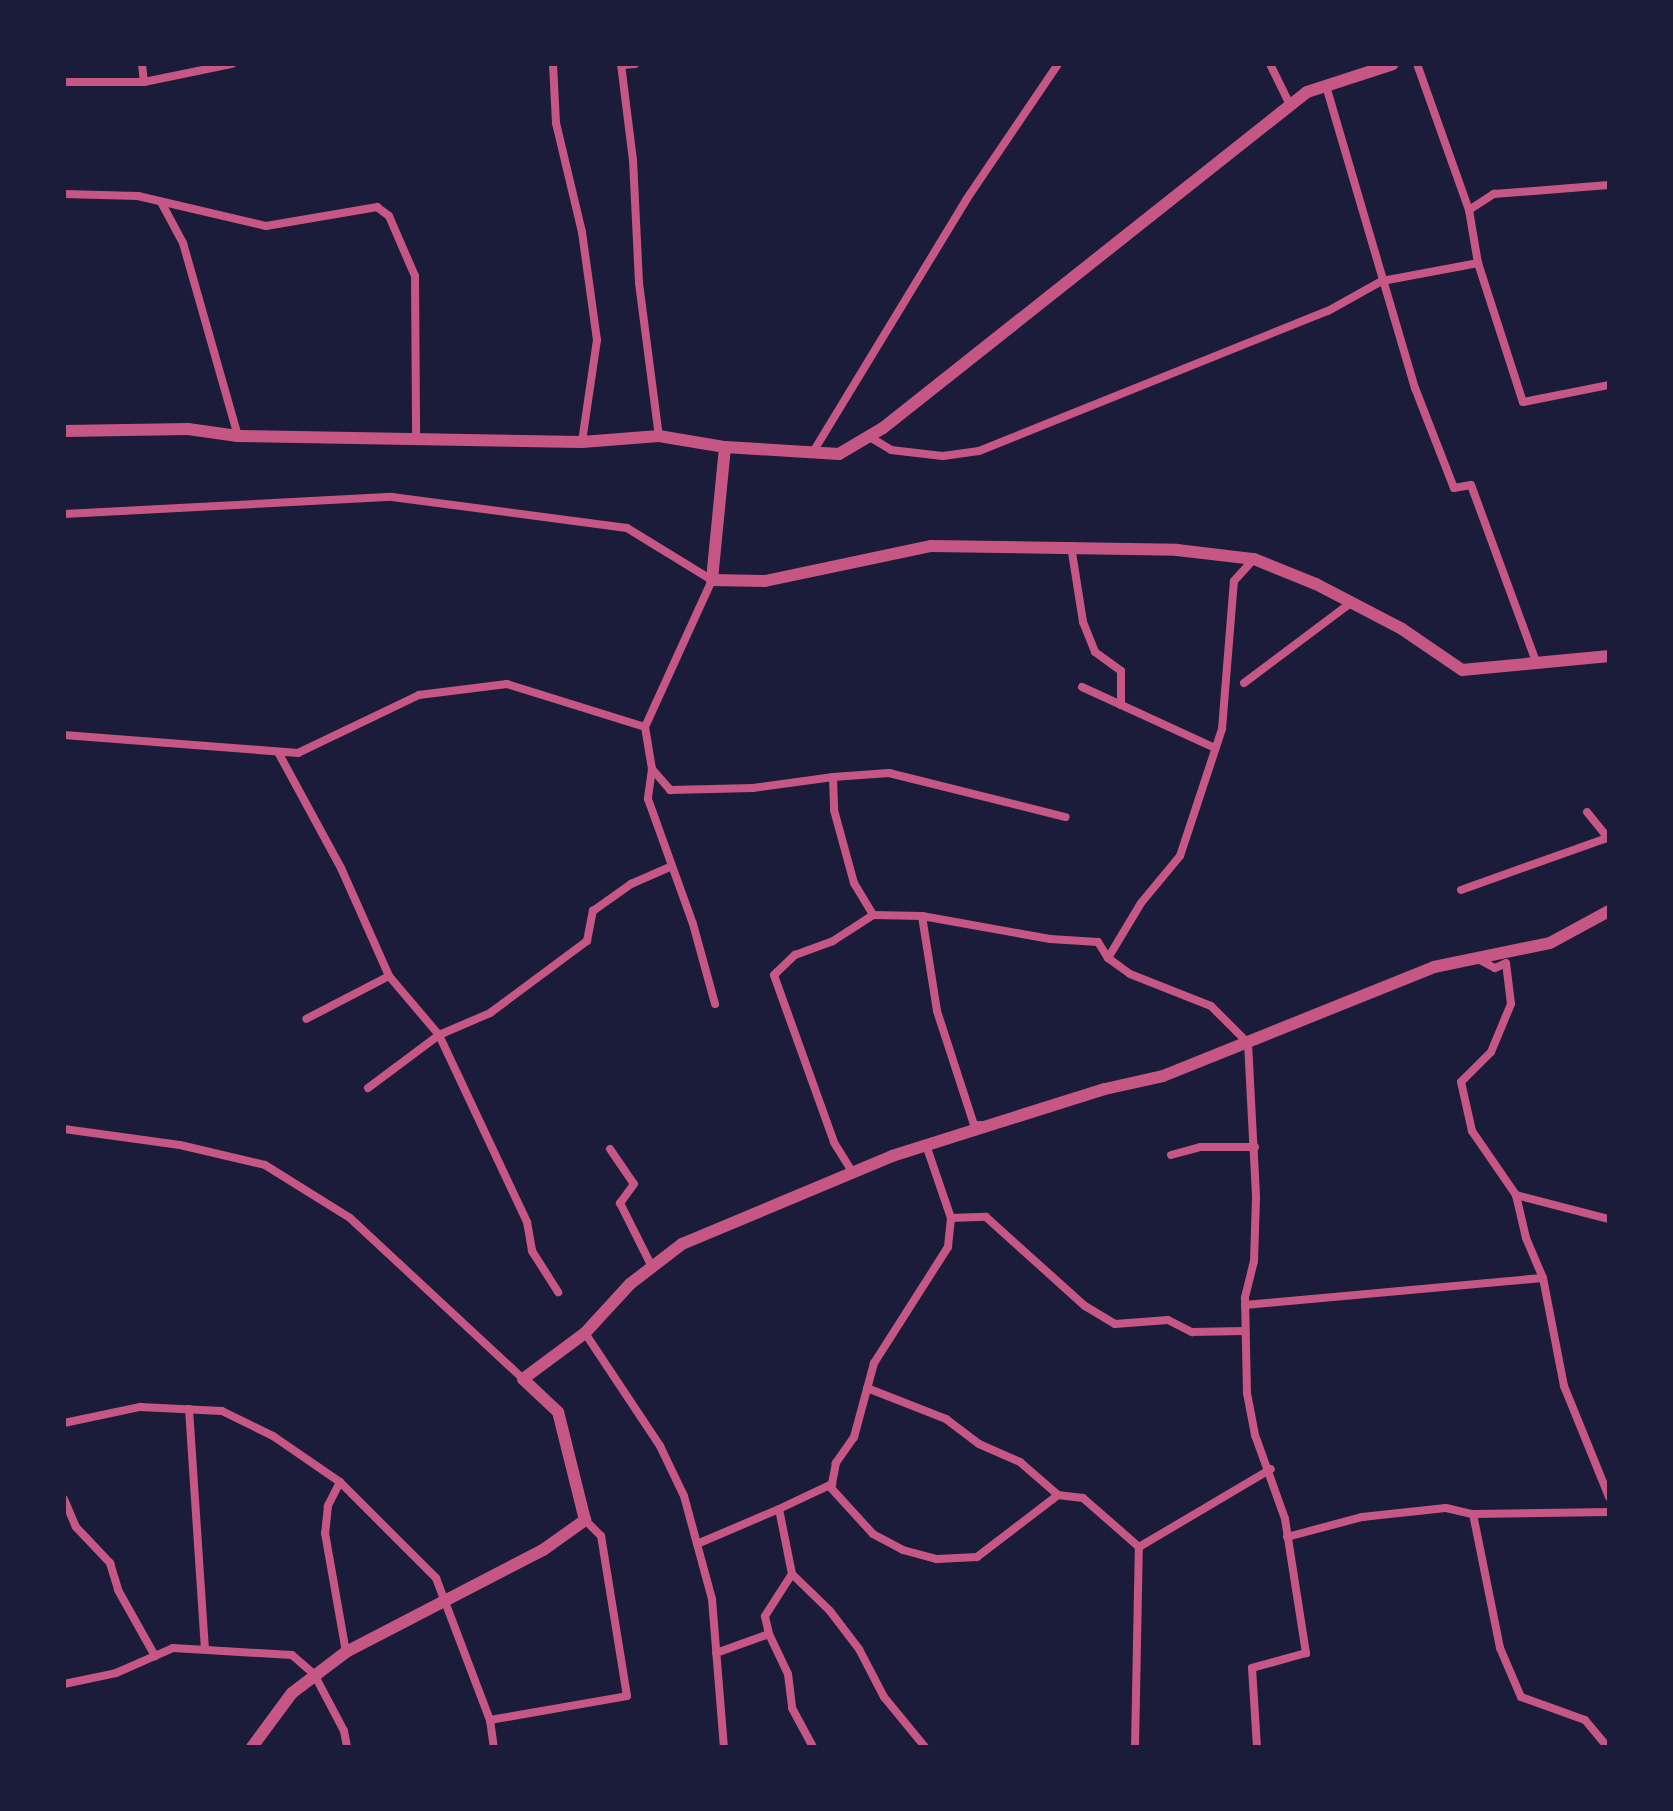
<!DOCTYPE html>
<style>
body{margin:0}
#map{position:relative;width:1673px;height:1811px;overflow:hidden;background:#1b1b3a;font-family:"Varela Round",sans-serif}
div>[style]{position:absolute}
[style*='--x']{left:calc(var(--x)*1px);top:calc(var(--y)*1px);width:calc(var(--w)*1px);rotate:calc(var(--a)*1deg)}
.minor>*{height:8px;margin:-4px;padding:0 4px;transform-origin:4px;border-radius:4px;background:#c65784}
.tertiary>*{height:12px;margin:-6px;padding:0 6px;transform-origin:6px;border-radius:6px;background:#c65784}
span{translate:-50% -50%;white-space:nowrap;text-align:center;line-height:1.15;-webkit-text-stroke:6px #1b1b3a;paint-order:stroke}
.frame{position:absolute;inset:0;border:66px solid #1b1b3a;pointer-events:none}
</style>
<div id="map">
<div class="minor">
<i style="--x:142;--y:64;--w:18;--a:84"></i>
<i style="--x:144;--y:82;--w:90;--a:-11.6"></i>
<i style="--x:553;--y:64;--w:59;--a:87.1"></i>
<i style="--x:556;--y:123;--w:112;--a:76.6"></i>
<i style="--x:582;--y:232;--w:109;--a:82.1"></i>
<i style="--x:597;--y:340;--w:103;--a:98.4"></i>
<i style="--x:621;--y:64;--w:97;--a:82.9"></i>
<i style="--x:633;--y:160;--w:123;--a:87.2"></i>
<i style="--x:639;--y:283;--w:154;--a:82.6"></i>
<i style="--x:1270;--y:64;--w:46;--a:64"></i>
<i style="--x:1417;--y:64;--w:155;--a:70.4"></i>
<i style="--x:1469;--y:210;--w:54;--a:80.4"></i>
<i style="--x:1478;--y:263;--w:146;--a:72.1"></i>
<i style="--x:1523;--y:402;--w:88;--a:-11.2"></i>
<i style="--x:622;--y:65;--w:13;--a:-4"></i>
<i style="--x:64;--y:82;--w:80;--a:0"></i>
<i style="--x:1326;--y:86;--w:315;--a:73.6"></i>
<i style="--x:1415;--y:388;--w:107;--a:68.7"></i>
<i style="--x:1454;--y:488;--w:17;--a:-10"></i>
<i style="--x:1471;--y:485;--w:189;--a:69.8"></i>
<i style="--x:64;--y:194;--w:74;--a:1.5"></i>
<i style="--x:138;--y:196;--w:131;--a:13.2"></i>
<i style="--x:266;--y:226;--w:113;--a:-9.7"></i>
<i style="--x:377;--y:207;--w:15;--a:37"></i>
<i style="--x:389;--y:216;--w:65;--a:66.6"></i>
<i style="--x:415;--y:276;--w:162;--a:89.6"></i>
<i style="--x:161;--y:202;--w:47;--a:61.8"></i>
<i style="--x:183;--y:243;--w:201;--a:74.1"></i>
<i style="--x:1469;--y:210;--w:30;--a:-33"></i>
<i style="--x:1494;--y:194;--w:115;--a:-4.5"></i>
<i style="--x:868;--y:436;--w:27;--a:31"></i>
<i style="--x:891;--y:450;--w:52;--a:6.6"></i>
<i style="--x:943;--y:456;--w:36;--a:-8"></i>
<i style="--x:979;--y:451;--w:376;--a:-21.9"></i>
<i style="--x:1328;--y:311;--w:62;--a:-29.1"></i>
<i style="--x:1382;--y:281;--w:98;--a:-10.6"></i>
<i style="--x:813;--y:452;--w:295;--a:-58.7"></i>
<i style="--x:966;--y:200;--w:164;--a:-55.9"></i>
<i style="--x:64;--y:514;--w:328;--a:-3"></i>
<i style="--x:392;--y:497;--w:237;--a:7.5"></i>
<i style="--x:627;--y:528;--w:100;--a:31.5"></i>
<i style="--x:712;--y:580;--w:162;--a:114.5"></i>
<i style="--x:645;--y:727;--w:145;--a:-162.7"></i>
<i style="--x:507;--y:684;--w:89;--a:172.9"></i>
<i style="--x:419;--y:695;--w:134;--a:154.4"></i>
<i style="--x:298;--y:753;--w:235;--a:-175.6"></i>
<i style="--x:1071;--y:546;--w:77;--a:81"></i>
<i style="--x:1083;--y:622;--w:32;--a:68"></i>
<i style="--x:1095;--y:652;--w:32;--a:36"></i>
<i style="--x:1121;--y:671;--w:34;--a:90"></i>
<i style="--x:1244;--y:683;--w:135;--a:-36.9"></i>
<i style="--x:1082;--y:687;--w:146;--a:24.6"></i>
<i style="--x:645;--y:727;--w:43;--a:80.5"></i>
<i style="--x:652;--y:769;--w:28;--a:49"></i>
<i style="--x:670;--y:790;--w:83;--a:-1.4"></i>
<i style="--x:753;--y:788;--w:81;--a:-7.8"></i>
<i style="--x:833;--y:777;--w:33;--a:88"></i>
<i style="--x:834;--y:810;--w:76;--a:74.7"></i>
<i style="--x:854;--y:883;--w:37;--a:59"></i>
<i style="--x:873;--y:915;--w:49;--a:1.2"></i>
<i style="--x:922;--y:916;--w:96;--a:81"></i>
<i style="--x:937;--y:1011;--w:120;--a:72"></i>
<i style="--x:974;--y:1125;--w:9;--a:0"></i>
<i style="--x:278;--y:752;--w:132;--a:61.5"></i>
<i style="--x:341;--y:868;--w:118;--a:66"></i>
<i style="--x:389;--y:976;--w:93;--a:152.6"></i>
<i style="--x:652;--y:769;--w:30;--a:98"></i>
<i style="--x:648;--y:799;--w:133;--a:70.2"></i>
<i style="--x:693;--y:924;--w:83;--a:74.6"></i>
<i style="--x:833;--y:777;--w:56;--a:-4.1"></i>
<i style="--x:889;--y:773;--w:182;--a:14"></i>
<i style="--x:1587;--y:812;--w:35;--a:51"></i>
<i style="--x:1461;--y:890;--w:155;--a:-19.6"></i>
<i style="--x:922;--y:916;--w:130;--a:10.2"></i>
<i style="--x:1050;--y:939;--w:48;--a:3.6"></i>
<i style="--x:1098;--y:942;--w:19;--a:58"></i>
<i style="--x:1108;--y:958;--w:27;--a:36"></i>
<i style="--x:1130;--y:974;--w:87;--a:21.6"></i>
<i style="--x:1211;--y:1006;--w:52;--a:45"></i>
<i style="--x:1248;--y:1043;--w:155;--a:87"></i>
<i style="--x:1256;--y:1198;--w:63;--a:91.8"></i>
<i style="--x:1254;--y:1261;--w:38;--a:104"></i>
<i style="--x:1245;--y:1298;--w:95;--a:88.8"></i>
<i style="--x:1247;--y:1393;--w:43;--a:79.2"></i>
<i style="--x:1255;--y:1435;--w:89;--a:70.3"></i>
<i style="--x:1285;--y:1519;--w:136;--a:81.1"></i>
<i style="--x:1306;--y:1653;--w:56;--a:164.5"></i>
<i style="--x:1252;--y:1668;--w:79;--a:86.4"></i>
<i style="--x:1108;--y:958;--w:64;--a:-59"></i>
<i style="--x:1141;--y:903;--w:61;--a:-50.3"></i>
<i style="--x:1180;--y:856;--w:134;--a:-71.7"></i>
<i style="--x:1222;--y:729;--w:148;--a:-85.4"></i>
<i style="--x:1234;--y:581;--w:30;--a:-48"></i>
<i style="--x:1478;--y:959;--w:19;--a:28"></i>
<i style="--x:1495;--y:968;--w:12;--a:-24"></i>
<i style="--x:1506;--y:963;--w:41;--a:83"></i>
<i style="--x:1511;--y:1004;--w:52;--a:112.6"></i>
<i style="--x:1491;--y:1052;--w:42;--a:135"></i>
<i style="--x:1461;--y:1082;--w:50;--a:77.3"></i>
<i style="--x:1472;--y:1131;--w:78;--a:55.5"></i>
<i style="--x:1516;--y:1195;--w:96;--a:14.5"></i>
<i style="--x:389;--y:976;--w:77;--a:49.7"></i>
<i style="--x:439;--y:1035;--w:56;--a:-23.3"></i>
<i style="--x:490;--y:1013;--w:121;--a:-36.6"></i>
<i style="--x:587;--y:941;--w:31;--a:-79"></i>
<i style="--x:593;--y:911;--w:47;--a:-35.4"></i>
<i style="--x:631;--y:884;--w:43;--a:-23.6"></i>
<i style="--x:368;--y:1088;--w:89;--a:-36.7"></i>
<i style="--x:439;--y:1035;--w:207;--a:64.8"></i>
<i style="--x:527;--y:1222;--w:29;--a:80"></i>
<i style="--x:532;--y:1251;--w:49;--a:57.6"></i>
<i style="--x:64;--y:1129;--w:117;--a:7.9"></i>
<i style="--x:180;--y:1145;--w:87;--a:13.2"></i>
<i style="--x:265;--y:1165;--w:100;--a:31.9"></i>
<i style="--x:350;--y:1218;--w:236;--a:42.9"></i>
<i style="--x:926;--y:1145;--w:77;--a:71.1"></i>
<i style="--x:951;--y:1218;--w:29;--a:96"></i>
<i style="--x:948;--y:1247;--w:138;--a:122.5"></i>
<i style="--x:874;--y:1363;--w:77;--a:105.1"></i>
<i style="--x:854;--y:1437;--w:32;--a:125"></i>
<i style="--x:836;--y:1463;--w:25;--a:101"></i>
<i style="--x:831;--y:1488;--w:62;--a:47.6"></i>
<i style="--x:873;--y:1534;--w:34;--a:28"></i>
<i style="--x:903;--y:1550;--w:35;--a:15"></i>
<i style="--x:937;--y:1559;--w:40;--a:-2.9"></i>
<i style="--x:977;--y:1557;--w:102;--a:-37.4"></i>
<i style="--x:1058;--y:1495;--w:25;--a:7"></i>
<i style="--x:1083;--y:1498;--w:74;--a:41.2"></i>
<i style="--x:1139;--y:1547;--w:153;--a:-30.6"></i>
<i style="--x:610;--y:1149;--w:42;--a:55.6"></i>
<i style="--x:634;--y:1184;--w:24;--a:126"></i>
<i style="--x:620;--y:1203;--w:72;--a:63.4"></i>
<i style="--x:1171;--y:1155;--w:31;--a:-15"></i>
<i style="--x:1201;--y:1147;--w:54;--a:0"></i>
<i style="--x:853;--y:1173;--w:36;--a:-122"></i>
<i style="--x:834;--y:1142;--w:177;--a:-109.8"></i>
<i style="--x:774;--y:975;--w:29;--a:-44"></i>
<i style="--x:795;--y:955;--w:40;--a:-20.2"></i>
<i style="--x:833;--y:941;--w:48;--a:-33"></i>
<i style="--x:1516;--y:1195;--w:44;--a:76.9"></i>
<i style="--x:1526;--y:1238;--w:43;--a:67"></i>
<i style="--x:1543;--y:1278;--w:110;--a:79"></i>
<i style="--x:1564;--y:1386;--w:120;--a:67.9"></i>
<i style="--x:951;--y:1218;--w:35;--a:-2"></i>
<i style="--x:986;--y:1217;--w:133;--a:42"></i>
<i style="--x:1085;--y:1306;--w:35;--a:31"></i>
<i style="--x:1115;--y:1324;--w:53;--a:-4.3"></i>
<i style="--x:1168;--y:1320;--w:27;--a:27"></i>
<i style="--x:1192;--y:1332;--w:52;--a:-1.1"></i>
<i style="--x:1245;--y:1305;--w:299;--a:-5.2"></i>
<i style="--x:585;--y:1333;--w:136;--a:56.4"></i>
<i style="--x:660;--y:1446;--w:55;--a:64.4"></i>
<i style="--x:684;--y:1496;--w:107;--a:74.8"></i>
<i style="--x:712;--y:1599;--w:148;--a:85.4"></i>
<i style="--x:867;--y:1388;--w:85;--a:21.4"></i>
<i style="--x:946;--y:1419;--w:41;--a:37.1"></i>
<i style="--x:979;--y:1444;--w:45;--a:23.7"></i>
<i style="--x:1020;--y:1462;--w:50;--a:41"></i>
<i style="--x:189;--y:1409;--w:240;--a:86.2"></i>
<i style="--x:64;--y:1423;--w:78;--a:-11.9"></i>
<i style="--x:140;--y:1407;--w:82;--a:2.8"></i>
<i style="--x:222;--y:1411;--w:57;--a:26.1"></i>
<i style="--x:273;--y:1436;--w:81;--a:34.5"></i>
<i style="--x:340;--y:1482;--w:136;--a:45"></i>
<i style="--x:436;--y:1578;--w:152;--a:69.2"></i>
<i style="--x:490;--y:1720;--w:27;--a:82"></i>
<i style="--x:340;--y:1482;--w:27;--a:117"></i>
<i style="--x:328;--y:1506;--w:27;--a:96"></i>
<i style="--x:325;--y:1533;--w:121;--a:80"></i>
<i style="--x:64;--y:1499;--w:30;--a:67"></i>
<i style="--x:76;--y:1527;--w:50;--a:46.6"></i>
<i style="--x:110;--y:1563;--w:28;--a:73"></i>
<i style="--x:118;--y:1590;--w:76;--a:60.7"></i>
<i style="--x:1473;--y:1514;--w:137;--a:78.6"></i>
<i style="--x:1500;--y:1648;--w:53;--a:66.8"></i>
<i style="--x:1521;--y:1697;--w:68;--a:19.8"></i>
<i style="--x:1585;--y:1720;--w:35;--a:50"></i>
<i style="--x:1287;--y:1537;--w:78;--a:-14.9"></i>
<i style="--x:1362;--y:1517;--w:84;--a:-6.1"></i>
<i style="--x:1446;--y:1508;--w:28;--a:13"></i>
<i style="--x:1473;--y:1514;--w:136;--a:-0.8"></i>
<i style="--x:697;--y:1544;--w:89;--a:-23.1"></i>
<i style="--x:792;--y:1574;--w:53;--a:44.2"></i>
<i style="--x:830;--y:1611;--w:48;--a:52.7"></i>
<i style="--x:859;--y:1649;--w:54;--a:62.5"></i>
<i style="--x:884;--y:1697;--w:65;--a:50.6"></i>
<i style="--x:769;--y:1634;--w:44;--a:64.6"></i>
<i style="--x:788;--y:1674;--w:34;--a:83"></i>
<i style="--x:792;--y:1708;--w:44;--a:61.7"></i>
<i style="--x:716;--y:1653;--w:56;--a:-19.7"></i>
<i style="--x:769;--y:1634;--w:18;--a:-103"></i>
<i style="--x:765;--y:1616;--w:50;--a:-57.3"></i>
<i style="--x:792;--y:1574;--w:66;--a:-101.3"></i>
<i style="--x:779;--y:1509;--w:59;--a:-25.3"></i>
<i style="--x:64;--y:1684;--w:53;--a:-11.9"></i>
<i style="--x:116;--y:1673;--w:62;--a:-23.7"></i>
<i style="--x:173;--y:1648;--w:119;--a:3.4"></i>
<i style="--x:292;--y:1655;--w:29;--a:41"></i>
<i style="--x:314;--y:1674;--w:64;--a:62.2"></i>
<i style="--x:344;--y:1731;--w:16;--a:79"></i>
<i style="--x:490;--y:1720;--w:139;--a:-9.9"></i>
<i style="--x:627;--y:1696;--w:162;--a:-99.2"></i>
<i style="--x:601;--y:1536;--w:23;--a:-135"></i>
<i style="--x:1135;--y:1747;--w:200;--a:-88.9"></i>
</div>
<div class="tertiary">
<i style="--x:64;--y:431;--w:124;--a:-0.9"></i>
<i style="--x:188;--y:429;--w:50;--a:8"></i>
<i style="--x:238;--y:436;--w:344;--a:1"></i>
<i style="--x:582;--y:442;--w:77;--a:-4.5"></i>
<i style="--x:659;--y:436;--w:67;--a:9.5"></i>
<i style="--x:725;--y:447;--w:134;--a:95.6"></i>
<i style="--x:712;--y:580;--w:53;--a:1.1"></i>
<i style="--x:765;--y:581;--w:170;--a:-11.9"></i>
<i style="--x:931;--y:546;--w:246;--a:0.9"></i>
<i style="--x:1177;--y:550;--w:78;--a:6.7"></i>
<i style="--x:1254;--y:559;--w:67;--a:22"></i>
<i style="--x:1316;--y:584;--w:97;--a:27.6"></i>
<i style="--x:1402;--y:629;--w:73;--a:34.3"></i>
<i style="--x:1462;--y:670;--w:148;--a:-5.4"></i>
<i style="--x:725;--y:447;--w:114;--a:3.5"></i>
<i style="--x:839;--y:454;--w:51;--a:-30.6"></i>
<i style="--x:883;--y:428;--w:541;--a:-38.4"></i>
<i style="--x:1307;--y:92;--w:90;--a:-18"></i>
<i style="--x:252;--y:1747;--w:67;--a:-53.5"></i>
<i style="--x:292;--y:1693;--w:68;--a:-37.2"></i>
<i style="--x:346;--y:1652;--w:222;--a:-27.4"></i>
<i style="--x:543;--y:1550;--w:52;--a:-35.5"></i>
<i style="--x:585;--y:1520;--w:111;--a:-104"></i>
<i style="--x:558;--y:1412;--w:48;--a:-136.7"></i>
<i style="--x:523;--y:1379;--w:77;--a:-36.6"></i>
<i style="--x:585;--y:1333;--w:67;--a:-47.4"></i>
<i style="--x:630;--y:1284;--w:66;--a:-37.6"></i>
<i style="--x:682;--y:1244;--w:228;--a:-22.7"></i>
<i style="--x:892;--y:1156;--w:223;--a:-17.5"></i>
<i style="--x:1105;--y:1089;--w:59;--a:-12.6"></i>
<i style="--x:1163;--y:1076;--w:292;--a:-21.9"></i>
<i style="--x:1434;--y:967;--w:118;--a:-11.7"></i>
<i style="--x:1550;--y:943;--w:67;--a:-28.5"></i>
</div>
<div class="frame"></div>
</div>
